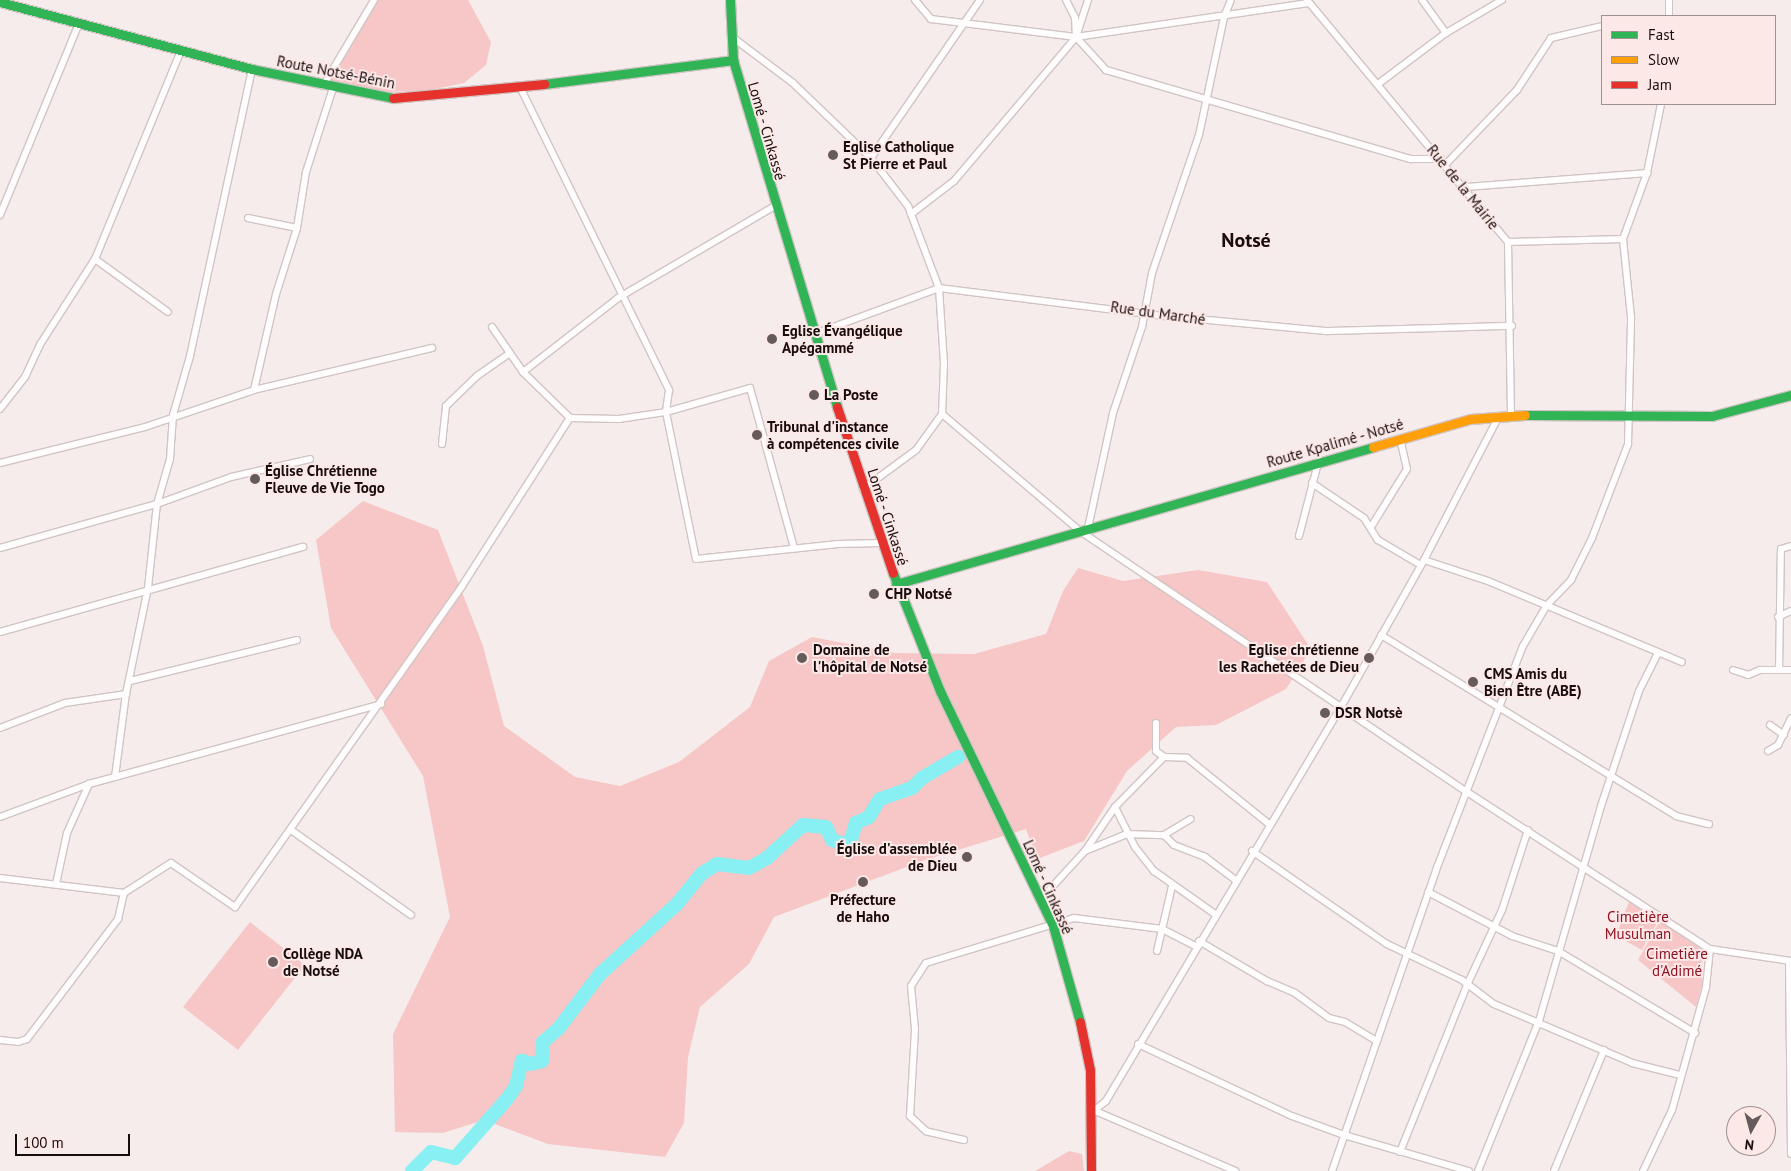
<!DOCTYPE html>
<meta charset="utf-8">
<style>
body{margin:0}
#map{position:relative;width:1791px;height:1171px;overflow:hidden;background:#f7ecec;font-family:"PT Sans",sans-serif}
div>[style]{position:absolute}
[style*='--x']{left:calc(var(--x)*1px);top:calc(var(--y)*1px);width:calc(var(--w)*1px);rotate:calc(var(--a)*1deg)}
.green>*{inset:0;background:#f6c7c6}
.river>*{height:14px;margin:-7px;padding:0 7px;transform-origin:7px;border-radius:7px;background:#88eff2}
.roads{filter:drop-shadow(1px 0 #d0c5c4) drop-shadow(-1px 0 #d0c5c4) drop-shadow(0 1px #d0c5c4) drop-shadow(0 -1px #d0c5c4)}
.street>*{height:6px;margin:-3px;padding:0 3px;transform-origin:3px;border-radius:3px;background:#fefcfc}
.fast>*{height:9px;margin:-4.5px;padding:0 4.5px;transform-origin:4.5px;border-radius:4.5px;background:#30b455}
.slow>*{height:9px;margin:-4.5px;padding:0 4.5px;transform-origin:4.5px;border-radius:4.5px;background:#ff9f0a}
.jam>*{height:9px;margin:-4.5px;padding:0 4.5px;transform-origin:4.5px;border-radius:4.5px;background:#e5322d}
.dots>*{width:14px;height:14px;translate:-50% -50%;box-sizing:border-box;border:2px solid #fce8e7;border-radius:50%}
span{translate:-50% -50%;white-space:nowrap;text-align:center;line-height:1.15;-webkit-text-stroke:4px #fce8e7;paint-order:stroke}
.street-label{font-size:15px;color:#180d0d}
.poi-label{font-size:15px;color:#180d0d;font-weight:700}
.left{translate:0 -50%;text-align:left}
.right{translate:-100% -50%;text-align:right}
.park-label{font-size:15px;color:#8f1324}
.district-label{font-size:20px;color:#180d0d;font-weight:700}
.legend{position:absolute;left:1601px;top:15px;width:175px;height:90px;box-sizing:border-box;background:#fce8e7;border:1px solid #a19090;margin:0;padding:6px 9px;list-style:none;font-size:15px;color:#180d0d}
.legend li{display:flex;align-items:center;gap:10px;height:25px}
.legend b{width:25px;border:1px solid #a19090}
.north{position:absolute;left:1726px;top:1106px;width:50px;height:50px;box-sizing:border-box;background:#fce8e7;border:1px solid #a19090;border-radius:50%;rotate:187deg;font-size:14px;font-weight:700;line-height:20px;text-align:center;color:#180d0d}
.north::after{content:'';display:block;margin:auto;width:18px;height:22px;background:#665b5b;clip-path:polygon(50% 0,100% 100%,50% 72%,0 100%)}
.scale{position:absolute;left:15px;top:1134px;width:115px;height:22px;box-sizing:border-box;border:2px solid #180d0d;border-top:0;padding-left:6px;font-size:15px;line-height:18px;white-space:nowrap;color:#180d0d;-webkit-text-stroke:4px #fce8e7;paint-order:stroke}
</style>
<div id="map">
<div class="green">
<i style="clip-path:polygon(375px 0,468px 0,491px 42px,486px 65px,464px 83px,425px 91px,383px 92px,330px 80px)"></i>
<i style="clip-path:polygon(363px 501px,438px 530px,483px 646px,504px 726px,575px 777px,620px 786px,679px 762px,750px 707px,769px 661px,812px 637px,895px 653px,974px 654px,1046px 634px,1063px 591px,1078px 568px,1123px 581px,1198px 570px,1267px 582px,1311px 649px,1286px 689px,1216px 725px,1176px 727px,1127px 771px,1084px 841px,1037px 859px,1026px 829px,925px 860px,774px 917px,749px 964px,700px 1007px,688px 1057px,684px 1123px,665px 1157px,548px 1144px,484px 1120px,443px 1133px,395px 1132px,393px 1034px,450px 917px,423px 776px,331px 628px,316px 540px)"></i>
<i style="clip-path:polygon(1630px 899px,1659px 919px,1642px 950px,1616px 936px)"></i>
<i style="clip-path:polygon(1661px 919px,1702px 950px,1702px 985px,1696px 1007px,1638px 960px)"></i>
<i style="clip-path:polygon(250px 922px,305px 965px,238px 1050px,183px 1007px)"></i>
<i style="clip-path:polygon(1069px 1151px,1082px 1154px,1084px 1171px,1035px 1171px)"></i>
</div>
<div class="river">
<i style="--x:412;--y:1171;--w:27;--a:-45"></i>
<i style="--x:431;--y:1152;--w:25;--a:14"></i>
<i style="--x:455;--y:1158;--w:79;--a:-48.6"></i>
<i style="--x:507;--y:1099;--w:16;--a:-55"></i>
<i style="--x:516;--y:1086;--w:26;--a:-77"></i>
<i style="--x:522;--y:1061;--w:9;--a:18"></i>
<i style="--x:531;--y:1064;--w:11;--a:-15"></i>
<i style="--x:542;--y:1061;--w:19;--a:-87"></i>
<i style="--x:543;--y:1042;--w:21;--a:-41"></i>
<i style="--x:559;--y:1028;--w:68;--a:-52.8"></i>
<i style="--x:600;--y:974;--w:104;--a:-42.3"></i>
<i style="--x:677;--y:904;--w:38;--a:-51"></i>
<i style="--x:701;--y:874;--w:19;--a:-32"></i>
<i style="--x:717;--y:864;--w:32;--a:7"></i>
<i style="--x:749;--y:868;--w:21;--a:-29"></i>
<i style="--x:767;--y:858;--w:49;--a:-42.5"></i>
<i style="--x:803;--y:825;--w:23;--a:5"></i>
<i style="--x:826;--y:827;--w:14;--a:65"></i>
<i style="--x:832;--y:840;--w:12;--a:20"></i>
<i style="--x:843;--y:844;--w:9;--a:-27"></i>
<i style="--x:851;--y:840;--w:18;--a:-74"></i>
<i style="--x:856;--y:823;--w:14;--a:-25"></i>
<i style="--x:869;--y:817;--w:21;--a:-59"></i>
<i style="--x:880;--y:799;--w:34;--a:-19"></i>
<i style="--x:912;--y:788;--w:14;--a:-45"></i>
<i style="--x:922;--y:778;--w:42;--a:-30.3"></i>
</div>
<div class="roads">
<div class="street">
<i style="--x:915;--y:0;--w:25;--a:50"></i>
<i style="--x:931;--y:19;--w:146;--a:7.1"></i>
<i style="--x:1076;--y:37;--w:235;--a:-8.3"></i>
<i style="--x:1066;--y:0;--w:20;--a:63"></i>
<i style="--x:1075;--y:18;--w:19;--a:87"></i>
<i style="--x:1076;--y:37;--w:45;--a:47.7"></i>
<i style="--x:1106;--y:70;--w:318;--a:16.3"></i>
<i style="--x:1411;--y:159;--w:30;--a:0"></i>
<i style="--x:1307;--y:0;--w:315;--a:50.3"></i>
<i style="--x:1508;--y:242;--w:172;--a:89"></i>
<i style="--x:1422;--y:0;--w:41;--a:54"></i>
<i style="--x:1669;--y:16;--w:16;--a:-90"></i>
<i style="--x:732;--y:37;--w:76;--a:37"></i>
<i style="--x:793;--y:83;--w:108;--a:43.9"></i>
<i style="--x:871;--y:158;--w:61;--a:52.4"></i>
<i style="--x:908;--y:206;--w:88;--a:69.3"></i>
<i style="--x:939;--y:288;--w:75;--a:86.2"></i>
<i style="--x:944;--y:363;--w:51;--a:92.2"></i>
<i style="--x:942;--y:414;--w:44;--a:125.8"></i>
<i style="--x:916;--y:450;--w:66;--a:143.7"></i>
<i style="--x:1378;--y:84;--w:85;--a:-36.9"></i>
<i style="--x:1446;--y:33;--w:65;--a:-30.5"></i>
<i style="--x:323;--y:86;--w:100;--a:-59.3"></i>
<i style="--x:520;--y:87;--w:338;--a:63.8"></i>
<i style="--x:669;--y:390;--w:22;--a:98"></i>
<i style="--x:666;--y:412;--w:150;--a:78.5"></i>
<i style="--x:696;--y:559;--w:143;--a:-6"></i>
<i style="--x:838;--y:544;--w:43;--a:-1.3"></i>
<i style="--x:871;--y:158;--w:192;--a:-55.4"></i>
<i style="--x:1446;--y:164;--w:103;--a:-46.2"></i>
<i style="--x:1517;--y:90;--w:62;--a:-56.8"></i>
<i style="--x:1551;--y:38;--w:52;--a:-13.2"></i>
<i style="--x:1466;--y:187;--w:182;--a:-4.4"></i>
<i style="--x:911;--y:214;--w:54;--a:-37.5"></i>
<i style="--x:954;--y:181;--w:189;--a:-49.7"></i>
<i style="--x:1076;--y:37;--w:39;--a:-72"></i>
<i style="--x:0;--y:215;--w:208;--a:-67.6"></i>
<i style="--x:248;--y:218;--w:50;--a:11.5"></i>
<i style="--x:1508;--y:242;--w:115;--a:-1.5"></i>
<i style="--x:95;--y:259;--w:90;--a:36"></i>
<i style="--x:492;--y:327;--w:55;--a:55.4"></i>
<i style="--x:523;--y:372;--w:66;--a:44.4"></i>
<i style="--x:570;--y:418;--w:49;--a:1.2"></i>
<i style="--x:619;--y:419;--w:48;--a:-8.5"></i>
<i style="--x:666;--y:412;--w:87;--a:-15.9"></i>
<i style="--x:750;--y:388;--w:166;--a:74.6"></i>
<i style="--x:814;--y:334;--w:133;--a:-20.2"></i>
<i style="--x:939;--y:288;--w:228;--a:7.1"></i>
<i style="--x:1165;--y:316;--w:164;--a:5.3"></i>
<i style="--x:1328;--y:331;--w:184;--a:-1.6"></i>
<i style="--x:523;--y:372;--w:120;--a:-37.9"></i>
<i style="--x:618;--y:298;--w:182;--a:-30.4"></i>
<i style="--x:254;--y:390;--w:98;--a:-77.1"></i>
<i style="--x:276;--y:294;--w:69;--a:-72.3"></i>
<i style="--x:297;--y:228;--w:57;--a:-80.9"></i>
<i style="--x:306;--y:172;--w:88;--a:-72.2"></i>
<i style="--x:0;--y:409;--w:41;--a:-52"></i>
<i style="--x:25;--y:377;--w:38;--a:-65"></i>
<i style="--x:41;--y:343;--w:100;--a:-57.3"></i>
<i style="--x:95;--y:259;--w:226;--a:-67.6"></i>
<i style="--x:942;--y:414;--w:181;--a:40.3"></i>
<i style="--x:1080;--y:531;--w:467;--a:34"></i>
<i style="--x:1467;--y:792;--w:289;--a:32.9"></i>
<i style="--x:1710;--y:949;--w:82;--a:8.4"></i>
<i style="--x:442;--y:444;--w:38;--a:-84"></i>
<i style="--x:446;--y:406;--w:43;--a:-44.1"></i>
<i style="--x:477;--y:376;--w:40;--a:-34.9"></i>
<i style="--x:0;--y:463;--w:149;--a:-13.9"></i>
<i style="--x:145;--y:427;--w:115;--a:-18.7"></i>
<i style="--x:254;--y:390;--w:183;--a:-13.3"></i>
<i style="--x:1312;--y:483;--w:63;--a:33.9"></i>
<i style="--x:1364;--y:518;--w:26;--a:58"></i>
<i style="--x:1378;--y:540;--w:48;--a:30.3"></i>
<i style="--x:1371;--y:527;--w:68;--a:-58.2"></i>
<i style="--x:1407;--y:469;--w:31;--a:-103"></i>
<i style="--x:1088;--y:528;--w:118;--a:-77.7"></i>
<i style="--x:1113;--y:413;--w:91;--a:-71.4"></i>
<i style="--x:1142;--y:327;--w:55;--a:-79.5"></i>
<i style="--x:1152;--y:273;--w:146;--a:-71.2"></i>
<i style="--x:1199;--y:135;--w:121;--a:-78"></i>
<i style="--x:1224;--y:17;--w:18;--a:-68"></i>
<i style="--x:1299;--y:536;--w:75;--a:-75.4"></i>
<i style="--x:0;--y:548;--w:163;--a:-15.7"></i>
<i style="--x:157;--y:504;--w:79;--a:-20"></i>
<i style="--x:231;--y:477;--w:81;--a:-12.8"></i>
<i style="--x:1424;--y:560;--w:67;--a:18.2"></i>
<i style="--x:1488;--y:581;--w:210;--a:22.7"></i>
<i style="--x:1778;--y:617;--w:14;--a:-25"></i>
<i style="--x:0;--y:632;--w:315;--a:-15.7"></i>
<i style="--x:1381;--y:635;--w:346;--a:31.5"></i>
<i style="--x:1676;--y:816;--w:34;--a:14"></i>
<i style="--x:1733;--y:670;--w:16;--a:18"></i>
<i style="--x:1748;--y:675;--w:13;--a:-23"></i>
<i style="--x:1760;--y:670;--w:31;--a:0"></i>
<i style="--x:1779;--y:670;--w:121;--a:-89.1"></i>
<i style="--x:1781;--y:549;--w:10;--a:-17"></i>
<i style="--x:130;--y:681;--w:172;--a:-13.8"></i>
<i style="--x:1156;--y:723;--w:28;--a:90"></i>
<i style="--x:1156;--y:751;--w:10;--a:37"></i>
<i style="--x:1164;--y:757;--w:23;--a:2"></i>
<i style="--x:1187;--y:758;--w:105;--a:38.8"></i>
<i style="--x:1770;--y:725;--w:17;--a:36"></i>
<i style="--x:0;--y:728;--w:70;--a:-21"></i>
<i style="--x:65;--y:703;--w:62;--a:-8.4"></i>
<i style="--x:1768;--y:751;--w:12;--a:-31"></i>
<i style="--x:1778;--y:745;--w:30;--a:-64"></i>
<i style="--x:115;--y:777;--w:84;--a:-82.5"></i>
<i style="--x:126;--y:694;--w:108;--a:-78.3"></i>
<i style="--x:148;--y:588;--w:84;--a:-83.9"></i>
<i style="--x:157;--y:504;--w:47;--a:-73.9"></i>
<i style="--x:170;--y:459;--w:44;--a:-86.1"></i>
<i style="--x:173;--y:415;--w:61;--a:-73.9"></i>
<i style="--x:190;--y:356;--w:294;--a:-77.8"></i>
<i style="--x:1115;--y:807;--w:45;--a:63.4"></i>
<i style="--x:1135;--y:847;--w:31;--a:52"></i>
<i style="--x:1154;--y:871;--w:75;--a:35.2"></i>
<i style="--x:0;--y:817;--w:95;--a:-20.3"></i>
<i style="--x:89;--y:784;--w:303;--a:-15.3"></i>
<i style="--x:291;--y:830;--w:147;--a:35.3"></i>
<i style="--x:1164;--y:835;--w:14;--a:45"></i>
<i style="--x:1174;--y:845;--w:33;--a:21"></i>
<i style="--x:1205;--y:857;--w:38;--a:37"></i>
<i style="--x:1085;--y:851;--w:45;--a:-22"></i>
<i style="--x:1127;--y:834;--w:37;--a:2"></i>
<i style="--x:1164;--y:835;--w:31;--a:-31"></i>
<i style="--x:1252;--y:851;--w:164;--a:34.6"></i>
<i style="--x:1387;--y:944;--w:83;--a:25.6"></i>
<i style="--x:1462;--y:980;--w:40;--a:37"></i>
<i style="--x:1494;--y:1004;--w:150;--a:23.1"></i>
<i style="--x:1632;--y:1063;--w:49;--a:14"></i>
<i style="--x:0;--y:878;--w:125;--a:6.9"></i>
<i style="--x:124;--y:893;--w:56;--a:-32.6"></i>
<i style="--x:171;--y:863;--w:78;--a:34.5"></i>
<i style="--x:235;--y:907;--w:393;--a:-54.7"></i>
<i style="--x:462;--y:586;--w:200;--a:-57.3"></i>
<i style="--x:56;--y:884;--w:52;--a:-77.8"></i>
<i style="--x:67;--y:833;--w:54;--a:-65.8"></i>
<i style="--x:1428;--y:892;--w:95;--a:27.6"></i>
<i style="--x:1512;--y:936;--w:48;--a:18.1"></i>
<i style="--x:1558;--y:951;--w:160;--a:30.9"></i>
<i style="--x:1041;--y:899;--w:65;--a:-47.5"></i>
<i style="--x:1085;--y:851;--w:53;--a:-55.7"></i>
<i style="--x:1115;--y:807;--w:70;--a:-45.6"></i>
<i style="--x:1199;--y:941;--w:79;--a:30.5"></i>
<i style="--x:1267;--y:981;--w:30;--a:23"></i>
<i style="--x:1295;--y:993;--w:42;--a:36.3"></i>
<i style="--x:1329;--y:1018;--w:16;--a:14"></i>
<i style="--x:1345;--y:1022;--w:35;--a:31"></i>
<i style="--x:1157;--y:951;--w:67;--a:-77"></i>
<i style="--x:1789;--y:961;--w:193;--a:89.4"></i>
<i style="--x:0;--y:1040;--w:18;--a:6"></i>
<i style="--x:18;--y:1042;--w:9;--a:-18"></i>
<i style="--x:27;--y:1039;--w:151;--a:-52.8"></i>
<i style="--x:118;--y:919;--w:27;--a:-77"></i>
<i style="--x:1138;--y:1044;--w:170;--a:25.1"></i>
<i style="--x:1292;--y:1116;--w:55;--a:20.1"></i>
<i style="--x:1344;--y:1135;--w:130;--a:16.1"></i>
<i style="--x:1093;--y:1110;--w:155;--a:23.2"></i>
<i style="--x:1095;--y:1110;--w:14;--a:-39"></i>
<i style="--x:1106;--y:1101;--w:459;--a:-59.2"></i>
<i style="--x:1341;--y:707;--w:169;--a:-60.5"></i>
<i style="--x:1424;--y:560;--w:162;--a:-62.5"></i>
<i style="--x:964;--y:1140;--w:39;--a:-167"></i>
<i style="--x:926;--y:1131;--w:22;--a:-137"></i>
<i style="--x:910;--y:1116;--w:87;--a:-86.7"></i>
<i style="--x:915;--y:1029;--w:43;--a:-95.3"></i>
<i style="--x:911;--y:986;--w:27;--a:-57"></i>
<i style="--x:926;--y:963;--w:155;--a:-16.9"></i>
<i style="--x:1074;--y:918;--w:89;--a:7.1"></i>
<i style="--x:1162;--y:929;--w:38;--a:27"></i>
<i style="--x:1400;--y:1152;--w:180;--a:-68.1"></i>
<i style="--x:1467;--y:985;--w:83;--a:-65"></i>
<i style="--x:1502;--y:910;--w:84;--a:-72"></i>
<i style="--x:1332;--y:1171;--w:318;--a:-70.9"></i>
<i style="--x:1436;--y:870;--w:240;--a:-68.8"></i>
<i style="--x:1523;--y:646;--w:48;--a:-59.7"></i>
<i style="--x:1547;--y:605;--w:35;--a:-46"></i>
<i style="--x:1571;--y:580;--w:47;--a:-63.4"></i>
<i style="--x:1592;--y:538;--w:101;--a:-69"></i>
<i style="--x:1628;--y:444;--w:127;--a:-88.6"></i>
<i style="--x:1631;--y:317;--w:78;--a:-95.9"></i>
<i style="--x:1623;--y:239;--w:70;--a:-70"></i>
<i style="--x:1647;--y:173;--w:70;--a:-78.5"></i>
<i style="--x:1478;--y:1171;--w:162;--a:-67.9"></i>
<i style="--x:1539;--y:1021;--w:224;--a:-73.9"></i>
<i style="--x:1601;--y:806;--w:121;--a:-71.7"></i>
<i style="--x:1639;--y:691;--w:42;--a:-63.4"></i>
<i style="--x:1554;--y:1171;--w:131;--a:-67.5"></i>
<i style="--x:1643;--y:1171;--w:68;--a:-64.6"></i>
<i style="--x:1672;--y:1110;--w:128;--a:-74.5"></i>
<i style="--x:1706;--y:987;--w:38;--a:-84"></i>
</div>
<div class="fast">
<i style="--x:730;--y:0;--w:60;--a:87.1"></i>
<i style="--x:733;--y:60;--w:362;--a:73.3"></i>
<i style="--x:0;--y:2;--w:261;--a:14.9"></i>
<i style="--x:252;--y:69;--w:144;--a:11.6"></i>
<i style="--x:544;--y:84;--w:191;--a:-7.2"></i>
<i style="--x:1525;--y:415;--w:187;--a:0.3"></i>
<i style="--x:1712;--y:416;--w:82;--a:-14.9"></i>
<i style="--x:893;--y:573;--w:127;--a:68.3"></i>
<i style="--x:940;--y:691;--w:261;--a:64.3"></i>
<i style="--x:1053;--y:926;--w:100;--a:74.3"></i>
<i style="--x:896;--y:584;--w:496;--a:-16"></i>
</div>
<div class="slow">
<i style="--x:1373;--y:447;--w:101;--a:-16.1"></i>
<i style="--x:1470;--y:419;--w:55;--a:-4.2"></i>
</div>
<div class="jam">
<i style="--x:393;--y:98;--w:152;--a:-5.3"></i>
<i style="--x:837;--y:407;--w:175;--a:71.4"></i>
<i style="--x:1080;--y:1022;--w:49;--a:78.2"></i>
<i style="--x:1090;--y:1070;--w:101;--a:89.4"></i>
</div>
</div>
<div class="dots">
<i style="left:833px;top:155px;background:#665b5b"></i>
<i style="left:772px;top:339px;background:#665b5b"></i>
<i style="left:814px;top:395px;background:#665b5b"></i>
<i style="left:757px;top:435px;background:#665b5b"></i>
<i style="left:255px;top:479px;background:#665b5b"></i>
<i style="left:874px;top:594px;background:#665b5b"></i>
<i style="left:802px;top:658px;background:#665b5b"></i>
<i style="left:1369px;top:658px;background:#665b5b"></i>
<i style="left:1473px;top:682px;background:#665b5b"></i>
<i style="left:1325px;top:713px;background:#665b5b"></i>
<i style="left:967px;top:857px;background:#665b5b"></i>
<i style="left:863px;top:882px;background:#665b5b"></i>
<i style="left:273px;top:962px;background:#665b5b"></i>
</div>
<div class="street-label">
<span style="left:336px;top:72px;rotate:11deg">Route Notsé-Bénin</span>
<span style="left:767px;top:131px;rotate:74deg">Lomé - Cinkassé</span>
<span style="left:1463px;top:187px;rotate:51deg">Rue de la Mairie</span>
<span style="left:1158px;top:313px;rotate:8deg">Rue du Marché</span>
<span style="left:1335px;top:443px;rotate:-16deg">Route Kpalimé - Notsé</span>
<span style="left:888px;top:517px;rotate:72deg">Lomé - Cinkassé</span>
<span style="left:1048px;top:887px;rotate:66deg">Lomé - Cinkassé</span>
</div>
<div class="poi-label">
<span class="left" style="left:843px;top:155px">Eglise Catholique<br>St Pierre et Paul</span>
<span class="left" style="left:782px;top:339px">Eglise Évangélique<br>Apégammé</span>
<span class="left" style="left:824px;top:395px">La Poste</span>
<span class="left" style="left:767px;top:435px">Tribunal d'instance<br>à compétences civile</span>
<span class="left" style="left:265px;top:479px">Église Chrétienne<br>Fleuve de Vie Togo</span>
<span class="left" style="left:885px;top:594px">CHP Notsé</span>
<span class="left" style="left:813px;top:658px">Domaine de<br>l'hôpital de Notsé</span>
<span class="right" style="left:1359px;top:658px">Eglise chrétienne<br>les Rachetées de Dieu</span>
<span class="left" style="left:1484px;top:682px">CMS Amis du<br>Bien Être (ABE)</span>
<span class="left" style="left:1335px;top:713px">DSR Notsè</span>
<span class="right" style="left:957px;top:857px">Église d'assemblée<br>de Dieu</span>
<span style="left:863px;top:908px">Préfecture<br>de Haho</span>
<span class="left" style="left:283px;top:962px">Collège NDA<br>de Notsé</span>
</div>
<div class="park-label">
<span style="left:1638px;top:925px">Cimetière<br>Musulman</span>
<span style="left:1677px;top:962px">Cimetière<br>d'Adimé</span>
</div>
<div class="district-label">
<span style="left:1246px;top:240px">Notsé</span>
</div>
<ul class="legend">
<li><b style="height:6px;background:#30b455"></b>Fast</li>
<li><b style="height:6px;background:#ff9f0a"></b>Slow</li>
<li><b style="height:6px;background:#e5322d"></b>Jam</li>
</ul>
<div class="north">N</div>
<div class="scale">100 m</div>
</div>
